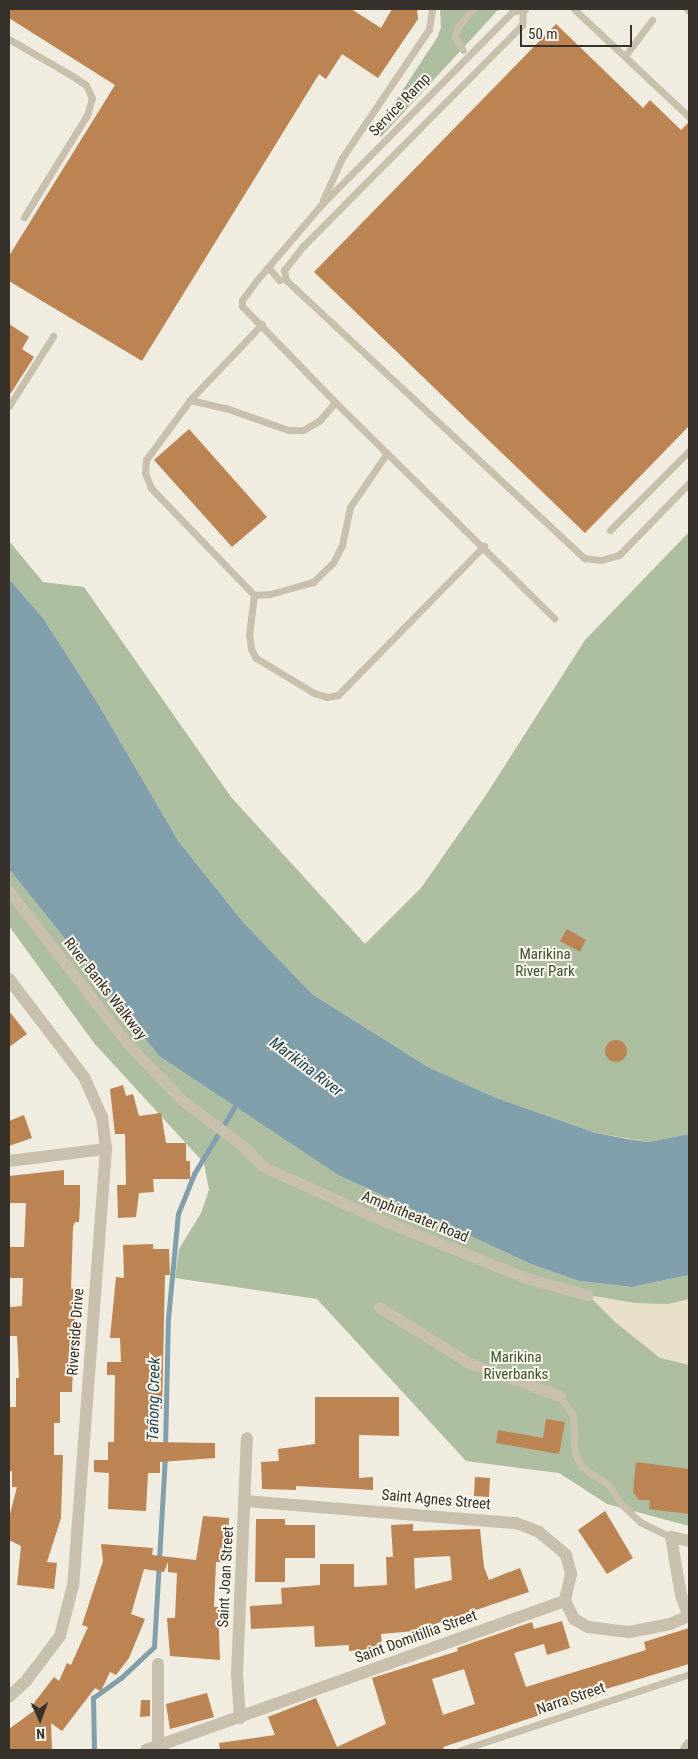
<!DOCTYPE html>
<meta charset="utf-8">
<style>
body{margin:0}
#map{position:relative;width:698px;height:1759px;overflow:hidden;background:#f0ecdf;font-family:"Roboto Condensed",sans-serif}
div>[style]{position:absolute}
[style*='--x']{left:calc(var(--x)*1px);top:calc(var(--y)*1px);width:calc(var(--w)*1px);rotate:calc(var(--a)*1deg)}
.green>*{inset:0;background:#adbea0}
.plaza>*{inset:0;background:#e7e0c7}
.water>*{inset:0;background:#809fab}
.stream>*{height:4.5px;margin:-2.25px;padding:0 2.25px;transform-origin:2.25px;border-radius:2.25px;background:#809fab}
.building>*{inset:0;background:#bb8452}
.round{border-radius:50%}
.service>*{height:7px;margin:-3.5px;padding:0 3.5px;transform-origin:3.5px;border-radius:3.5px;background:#c8bfac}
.pedestrian>*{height:11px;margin:-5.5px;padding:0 5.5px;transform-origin:5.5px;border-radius:5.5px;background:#c8bfac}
.minor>*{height:12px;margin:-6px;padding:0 6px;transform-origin:6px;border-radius:6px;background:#c8bfac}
.tertiary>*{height:12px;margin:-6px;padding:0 6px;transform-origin:6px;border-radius:6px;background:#c8bfac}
span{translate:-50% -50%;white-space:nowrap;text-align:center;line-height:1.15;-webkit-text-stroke:4px #f8f5eb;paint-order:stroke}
.street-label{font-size:15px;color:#36312a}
.park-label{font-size:15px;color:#3e5230}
.water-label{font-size:16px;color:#234654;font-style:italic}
.frame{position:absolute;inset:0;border:10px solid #36312a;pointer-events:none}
.north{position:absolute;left:15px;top:1694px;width:50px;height:50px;-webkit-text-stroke:4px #f8f5eb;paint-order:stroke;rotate:178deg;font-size:14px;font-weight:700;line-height:20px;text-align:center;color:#36312a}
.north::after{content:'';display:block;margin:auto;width:18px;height:22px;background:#36312a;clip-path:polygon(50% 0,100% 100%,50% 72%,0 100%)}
.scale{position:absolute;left:520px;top:25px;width:112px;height:22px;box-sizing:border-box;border:2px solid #36312a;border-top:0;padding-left:6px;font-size:15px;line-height:18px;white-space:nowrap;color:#36312a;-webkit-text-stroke:4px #f8f5eb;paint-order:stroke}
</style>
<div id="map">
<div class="green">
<i style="clip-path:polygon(440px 9px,499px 9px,381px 137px,375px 132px,437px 38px,441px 27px)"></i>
<i style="clip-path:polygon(689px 532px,689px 1134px,648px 1142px,596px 1133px,494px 1097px,428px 1067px,312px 994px,243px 922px,179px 842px,97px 702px,43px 618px,9px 579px,9px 541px,43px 582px,84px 587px,231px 797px,365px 944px,421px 888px,486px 795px,585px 640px)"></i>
<i style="clip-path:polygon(9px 869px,159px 1056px,338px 1175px,531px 1264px,579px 1281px,632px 1287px,689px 1275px,689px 1526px,607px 1504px,559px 1473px,466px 1461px,317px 1299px,175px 1278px,179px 1249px,201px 1213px,209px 1190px,204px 1163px,94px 1043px,9px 926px)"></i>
</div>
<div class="plaza">
<i style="clip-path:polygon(588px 1295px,635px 1303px,668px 1304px,689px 1299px,689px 1365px,660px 1358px,615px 1322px)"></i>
</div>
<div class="water">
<i style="clip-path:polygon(9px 579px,43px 618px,97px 702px,179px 842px,243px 922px,312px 994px,428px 1067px,494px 1097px,596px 1133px,627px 1139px,648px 1142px,689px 1134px,689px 1275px,632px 1287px,579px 1281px,531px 1264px,338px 1175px,159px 1056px,9px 869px)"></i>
</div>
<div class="stream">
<i style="--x:165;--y:1448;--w:129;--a:-88.7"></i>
<i style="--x:168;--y:1319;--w:105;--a:-84.6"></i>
<i style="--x:178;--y:1214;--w:43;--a:-68.2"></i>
<i style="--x:194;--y:1174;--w:83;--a:-58.8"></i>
<i style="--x:94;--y:1750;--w:52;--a:-91.1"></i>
<i style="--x:93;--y:1698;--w:34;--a:-36"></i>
<i style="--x:121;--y:1678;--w:45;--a:-43.2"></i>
<i style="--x:154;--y:1647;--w:189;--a:-86.7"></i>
</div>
<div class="building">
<i style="clip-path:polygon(9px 9px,351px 9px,381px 28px,392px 9px,417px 9px,418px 19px,378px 78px,342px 54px,326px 79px,319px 74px,142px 361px,9px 281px,9px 256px,115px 85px,9px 18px)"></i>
<i style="clip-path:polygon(556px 24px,643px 108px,650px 100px,681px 130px,689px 122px,689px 426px,585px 533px,314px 272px)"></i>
<i style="clip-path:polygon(9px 324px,29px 337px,22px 349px,34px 357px,9px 396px)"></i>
<i style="clip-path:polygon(189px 429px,267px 517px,232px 547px,154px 460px)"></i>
<i style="clip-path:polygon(567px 929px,586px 940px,580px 952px,560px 941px)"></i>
<i style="clip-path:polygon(9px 1011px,27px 1034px,9px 1047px)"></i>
<i class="round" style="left:605px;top:1040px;width:22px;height:22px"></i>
<i style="clip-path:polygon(123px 1085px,126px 1096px,133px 1094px,139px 1116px,161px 1113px,166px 1143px,186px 1143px,186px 1161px,190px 1161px,190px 1179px,153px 1179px,154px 1192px,139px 1193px,136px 1217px,118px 1218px,117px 1185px,126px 1185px,125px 1134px,115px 1134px,110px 1089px)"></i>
<i style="clip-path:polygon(24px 1115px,32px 1138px,9px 1146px,9px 1121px)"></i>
<i style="clip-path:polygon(64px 1170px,64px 1185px,80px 1185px,80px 1204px,79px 1222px,75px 1222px,73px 1227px,71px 1289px,76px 1289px,72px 1392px,60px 1392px,60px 1423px,54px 1423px,54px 1455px,63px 1455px,61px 1518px,47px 1562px,57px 1563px,54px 1589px,17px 1585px,21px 1546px,9px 1540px,9px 1518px,17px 1487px,12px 1487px,12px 1471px,9px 1471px,9px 1407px,16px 1407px,16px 1378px,19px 1378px,17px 1336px,9px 1336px,9px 1307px,22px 1306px,23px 1278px,9px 1278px,9px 1247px,24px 1247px,26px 1203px,9px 1203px,9px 1176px)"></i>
<i style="clip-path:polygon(153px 1244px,153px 1249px,169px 1249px,170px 1275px,165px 1275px,162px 1409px,152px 1408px,151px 1442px,215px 1443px,215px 1458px,160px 1462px,160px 1473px,148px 1473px,146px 1511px,108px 1509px,109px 1473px,94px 1472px,94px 1460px,108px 1460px,108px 1442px,114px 1442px,115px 1375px,107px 1375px,107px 1362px,121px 1362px,120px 1338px,110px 1338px,116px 1277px,124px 1278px,123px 1245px)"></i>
<i style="clip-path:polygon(315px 1397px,399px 1397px,399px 1436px,359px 1435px,359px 1478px,373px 1477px,373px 1490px,296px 1486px,296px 1490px,262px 1489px,261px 1462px,279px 1461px,278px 1449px,315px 1444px)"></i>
<i style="clip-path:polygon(546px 1419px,565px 1422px,559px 1454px,496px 1443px,498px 1430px,543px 1438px)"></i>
<i style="clip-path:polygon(636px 1462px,689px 1469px,689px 1514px,649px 1509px,650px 1500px,639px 1500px,633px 1492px)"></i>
<i style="clip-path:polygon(475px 1477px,490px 1478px,489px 1497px,474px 1496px)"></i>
<i style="clip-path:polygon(605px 1511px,633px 1558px,607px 1574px,578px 1530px)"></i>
<i style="clip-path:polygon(203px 1516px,229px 1518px,227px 1562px,216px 1562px,214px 1607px,218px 1607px,220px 1660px,170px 1656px,167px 1618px,175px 1618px,177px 1573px,168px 1572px,168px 1562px,164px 1572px,144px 1569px,131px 1614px,145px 1619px,129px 1658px,116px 1675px,110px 1672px,101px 1691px,95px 1688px,62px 1731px,51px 1723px,52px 1750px,9px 1750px,9px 1729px,35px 1710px,31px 1707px,54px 1677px,59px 1681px,67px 1663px,71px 1665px,88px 1627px,82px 1625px,103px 1561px,101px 1544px,153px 1548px,152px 1555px,196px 1560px)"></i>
<i style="clip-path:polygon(256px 1519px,285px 1519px,285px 1525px,315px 1525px,315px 1558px,285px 1558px,285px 1582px,255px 1582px)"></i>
<i style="clip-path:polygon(evenodd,413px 1524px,413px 1531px,480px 1529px,484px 1567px,489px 1580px,520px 1568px,529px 1592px,414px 1631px,381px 1634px,382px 1648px,349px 1651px,349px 1645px,315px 1647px,314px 1626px,251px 1629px,250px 1606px,282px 1604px,281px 1588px,320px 1585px,320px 1564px,354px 1564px,354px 1587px,387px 1585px,386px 1557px,393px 1557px,391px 1525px,413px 1524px,450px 1556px,452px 1580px,415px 1589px,414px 1558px,450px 1556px)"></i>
<i style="clip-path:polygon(evenodd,562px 1621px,570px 1648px,547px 1655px,544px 1644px,514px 1653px,526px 1687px,646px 1650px,644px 1642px,689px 1628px,689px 1664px,606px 1689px,607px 1693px,443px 1747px,444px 1750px,220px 1750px,219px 1743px,275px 1735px,268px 1717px,316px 1698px,337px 1747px,386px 1724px,372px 1678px,458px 1651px,457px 1648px,532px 1622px,534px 1629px,562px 1621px,464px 1669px,475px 1704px,443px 1715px,432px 1679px,464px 1669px)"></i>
<i style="clip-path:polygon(207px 1693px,214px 1717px,170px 1729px,166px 1704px)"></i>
<i style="clip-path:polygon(141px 1700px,150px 1700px,150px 1716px,140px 1717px)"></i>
</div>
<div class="service">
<i style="--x:525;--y:9;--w:13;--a:167"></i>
<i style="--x:512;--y:12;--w:272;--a:134.7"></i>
<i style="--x:321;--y:205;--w:100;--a:130.5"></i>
<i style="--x:256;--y:281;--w:24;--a:126"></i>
<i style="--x:242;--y:300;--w:6;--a:90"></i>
<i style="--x:242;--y:306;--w:134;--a:45.9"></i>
<i style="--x:335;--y:402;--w:308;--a:44.6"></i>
<i style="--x:574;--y:9;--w:158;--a:43.2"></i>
<i style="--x:687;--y:9;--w:3;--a:45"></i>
<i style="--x:523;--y:12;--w:13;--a:94"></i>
<i style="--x:522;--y:25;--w:311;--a:134.7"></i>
<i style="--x:303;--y:246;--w:31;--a:128"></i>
<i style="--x:284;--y:270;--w:10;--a:79"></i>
<i style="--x:286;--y:280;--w:408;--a:43"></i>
<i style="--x:584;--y:558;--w:17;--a:7"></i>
<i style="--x:601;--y:560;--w:19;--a:-16"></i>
<i style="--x:619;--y:555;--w:100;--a:-45.8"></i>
<i style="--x:9;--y:39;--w:75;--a:30.3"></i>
<i style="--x:74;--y:77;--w:14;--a:34"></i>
<i style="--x:86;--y:85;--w:14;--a:65"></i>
<i style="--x:92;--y:98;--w:18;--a:106"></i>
<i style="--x:87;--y:115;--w:120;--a:121.7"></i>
<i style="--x:463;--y:50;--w:15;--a:-122"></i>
<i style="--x:455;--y:37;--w:9;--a:-77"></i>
<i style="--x:457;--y:28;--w:25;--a:-50"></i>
<i style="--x:625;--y:56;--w:45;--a:-53.1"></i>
<i style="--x:323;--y:200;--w:46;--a:-65.7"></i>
<i style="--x:342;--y:158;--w:156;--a:-56"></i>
<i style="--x:429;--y:29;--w:20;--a:-81"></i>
<i style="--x:269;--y:268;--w:16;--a:50"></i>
<i style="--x:262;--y:324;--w:105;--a:133.5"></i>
<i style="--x:190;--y:400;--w:74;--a:126.3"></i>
<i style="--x:146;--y:460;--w:13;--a:94"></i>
<i style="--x:145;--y:473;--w:16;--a:68"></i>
<i style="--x:151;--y:488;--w:149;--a:46.1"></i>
<i style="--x:254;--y:595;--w:16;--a:-4"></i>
<i style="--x:270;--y:594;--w:45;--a:-15.6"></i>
<i style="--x:313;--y:582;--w:28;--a:-44"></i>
<i style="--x:333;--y:563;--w:20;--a:-63"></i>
<i style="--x:342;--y:545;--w:39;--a:-78"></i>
<i style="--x:350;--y:507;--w:65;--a:-55.6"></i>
<i style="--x:190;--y:400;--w:37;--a:13"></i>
<i style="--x:226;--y:408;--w:66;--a:19.5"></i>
<i style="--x:288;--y:430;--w:15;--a:0"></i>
<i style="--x:303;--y:430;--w:20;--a:-30"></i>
<i style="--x:320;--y:420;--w:23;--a:-50"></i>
<i style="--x:9;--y:406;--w:83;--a:-57.8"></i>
<i style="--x:610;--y:530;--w:112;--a:-45"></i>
<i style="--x:254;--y:595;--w:39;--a:97"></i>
<i style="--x:249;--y:634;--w:15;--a:82"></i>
<i style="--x:251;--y:649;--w:10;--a:61"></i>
<i style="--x:256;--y:658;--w:68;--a:31.1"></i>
<i style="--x:314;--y:693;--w:14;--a:17"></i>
<i style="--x:327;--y:697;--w:11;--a:-10"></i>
<i style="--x:338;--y:695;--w:209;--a:-45.6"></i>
<i style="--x:560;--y:1396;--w:24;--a:57"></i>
<i style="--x:573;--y:1416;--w:38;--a:87"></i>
<i style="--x:575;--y:1454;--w:15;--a:62"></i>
<i style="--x:582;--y:1467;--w:32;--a:34"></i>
<i style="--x:609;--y:1485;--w:22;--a:58"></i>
<i style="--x:621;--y:1504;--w:26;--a:43"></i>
<i style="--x:640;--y:1522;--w:34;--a:26"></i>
<i style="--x:461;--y:1750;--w:240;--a:-18.4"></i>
</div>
<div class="pedestrian">
<i style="--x:9;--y:891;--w:191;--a:52.2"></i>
<i style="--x:126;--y:1042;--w:82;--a:46"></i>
<i style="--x:183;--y:1101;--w:74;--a:36.7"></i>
<i style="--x:242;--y:1145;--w:29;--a:46"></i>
<i style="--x:262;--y:1166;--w:121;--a:24.4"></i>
<i style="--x:372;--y:1216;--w:166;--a:21.9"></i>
<i style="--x:526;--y:1278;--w:64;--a:15.3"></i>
<i style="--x:379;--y:1307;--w:106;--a:31.9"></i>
<i style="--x:469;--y:1363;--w:97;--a:19.9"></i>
</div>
<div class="minor">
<i style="--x:9;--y:979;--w:123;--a:52.6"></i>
<i style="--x:84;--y:1077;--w:44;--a:65.8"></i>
<i style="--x:102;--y:1117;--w:32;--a:83"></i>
<i style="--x:106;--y:1149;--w:437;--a:94.3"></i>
<i style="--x:73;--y:1585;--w:53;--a:104.3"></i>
<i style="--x:60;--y:1636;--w:56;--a:127.1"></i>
<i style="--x:26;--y:1681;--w:23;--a:137"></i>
<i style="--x:9;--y:1161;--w:98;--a:-7.1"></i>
<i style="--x:246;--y:1501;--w:271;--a:4.7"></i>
<i style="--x:516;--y:1523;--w:25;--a:21"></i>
<i style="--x:539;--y:1532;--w:35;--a:40"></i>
<i style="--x:566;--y:1555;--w:20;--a:75"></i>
<i style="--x:571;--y:1574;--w:28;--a:103"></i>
<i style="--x:689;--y:1541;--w:18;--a:-167"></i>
<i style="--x:671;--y:1537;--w:59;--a:80.2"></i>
<i style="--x:681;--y:1595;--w:23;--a:70"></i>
<i style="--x:565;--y:1601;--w:20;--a:63"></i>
<i style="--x:574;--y:1619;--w:16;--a:30"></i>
<i style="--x:588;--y:1627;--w:41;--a:7"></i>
<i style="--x:629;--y:1632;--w:42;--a:-11"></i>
<i style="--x:670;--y:1624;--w:21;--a:-23"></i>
<i style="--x:158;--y:1664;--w:82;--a:90"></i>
<i style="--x:240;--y:1718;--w:44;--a:-93.9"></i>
<i style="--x:237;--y:1674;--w:236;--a:-87.6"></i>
<i style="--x:146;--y:1750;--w:445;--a:-19.6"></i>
</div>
<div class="tertiary">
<i style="--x:686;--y:1750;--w:6;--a:-59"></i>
</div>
<div class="street-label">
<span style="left:400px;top:105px;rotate:-46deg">Service Ramp</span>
<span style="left:105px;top:989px;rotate:52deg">River Banks Walkway</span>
<span style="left:415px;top:1217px;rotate:22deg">Amphitheater Road</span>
<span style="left:76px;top:1332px;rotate:-86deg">Riverside Drive</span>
<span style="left:436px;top:1500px;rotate:5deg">Saint Agnes Street</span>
<span style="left:226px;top:1577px;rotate:-87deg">Saint Joan Street</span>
<span style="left:416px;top:1637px;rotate:-20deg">Saint Domitillia Street</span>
<span style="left:571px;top:1699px;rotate:-19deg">Narra Street</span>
</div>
<div class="park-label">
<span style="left:545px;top:963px">Marikina<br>River Park</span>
<span style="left:516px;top:1366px">Marikina<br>Riverbanks</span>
</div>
<div class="water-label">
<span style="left:306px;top:1067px;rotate:37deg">Marikina River</span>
<span style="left:154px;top:1399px;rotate:-89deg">Tañong Creek</span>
</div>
<div class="frame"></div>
<div class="north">N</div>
<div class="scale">50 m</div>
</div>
